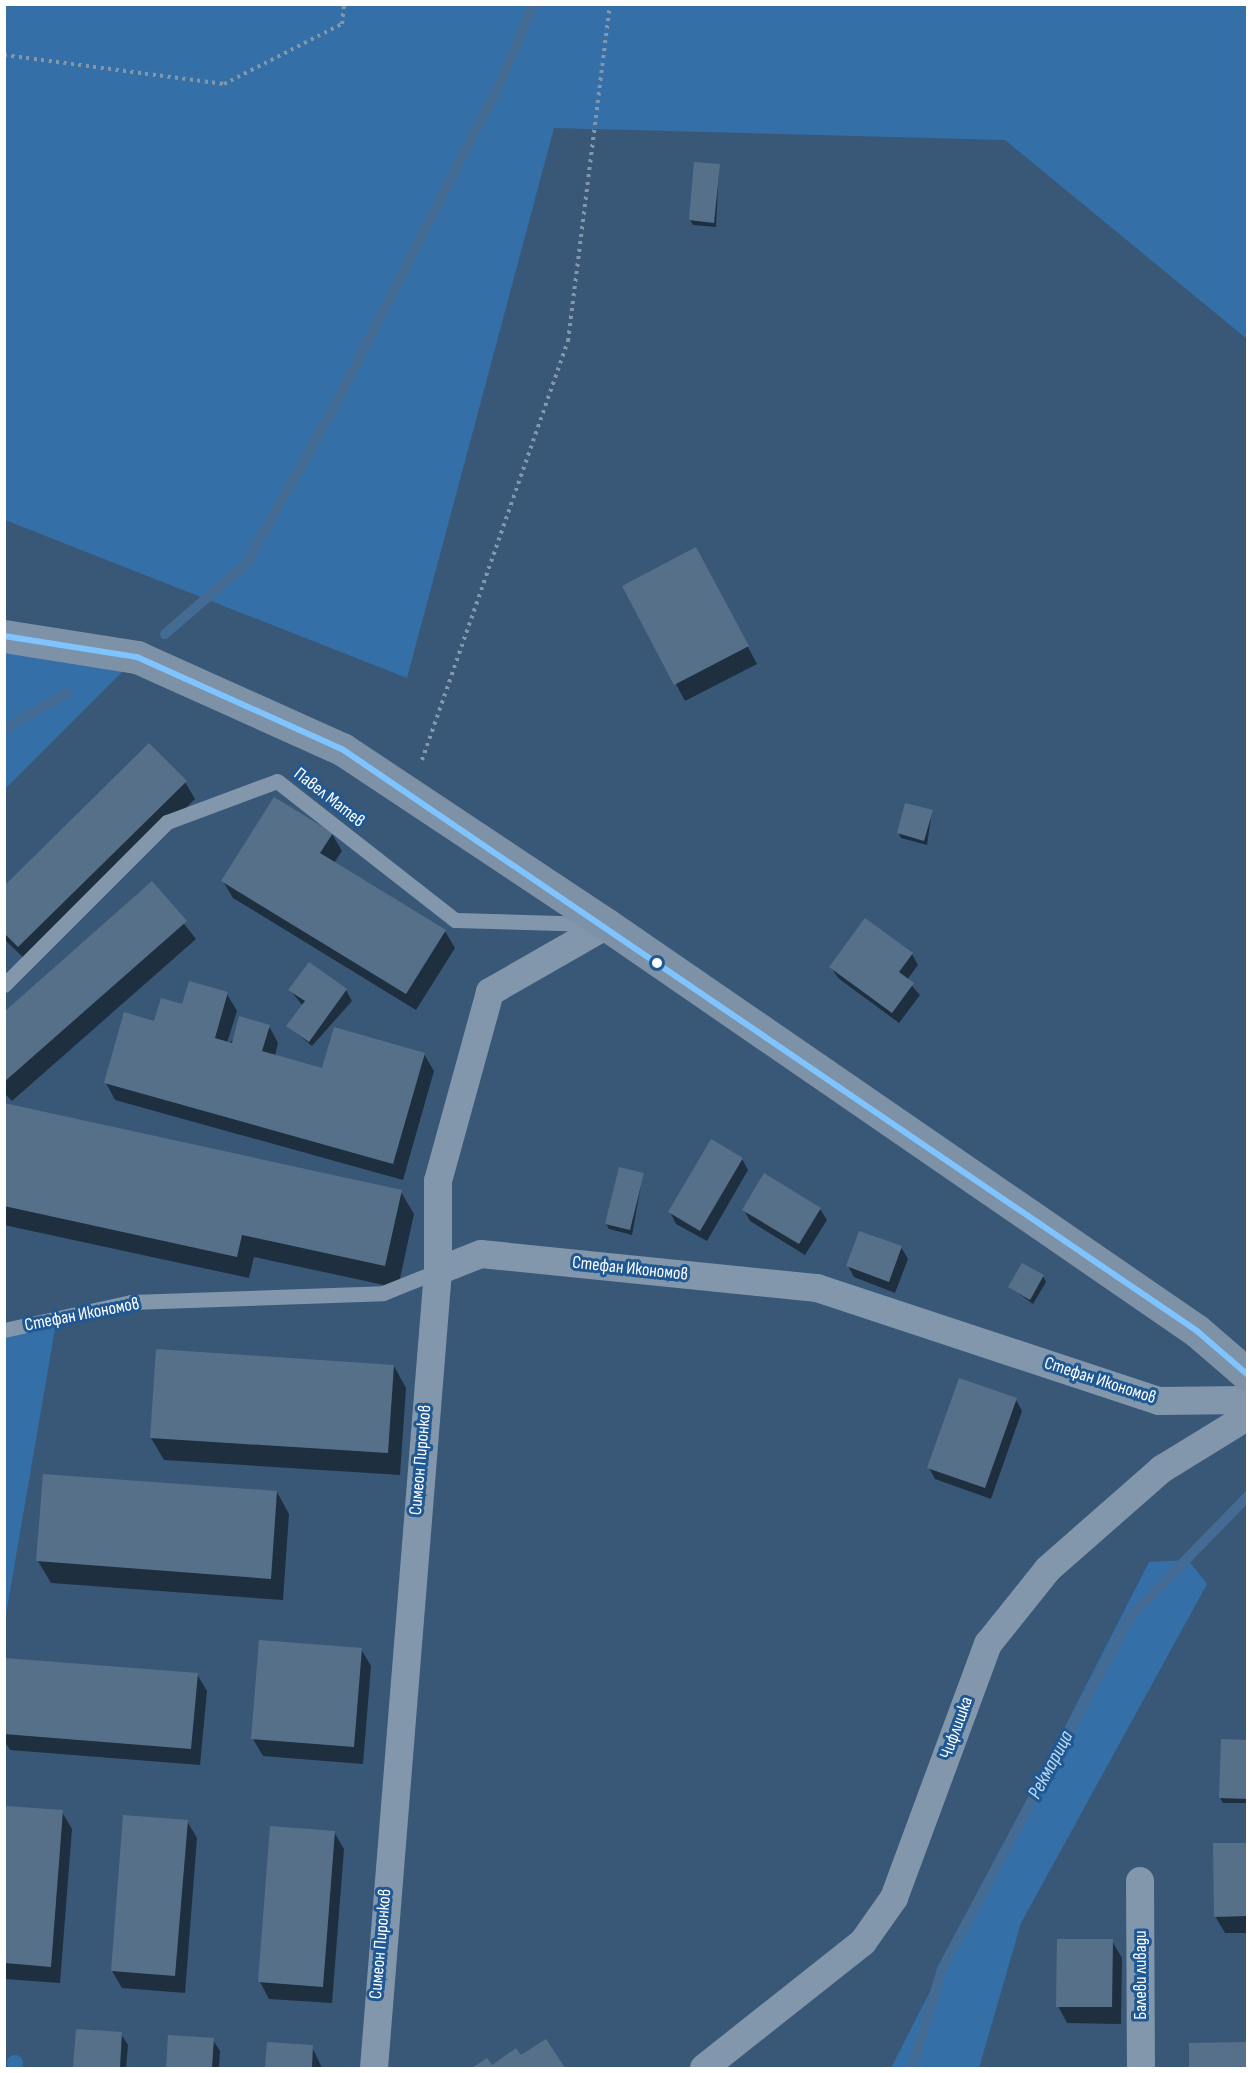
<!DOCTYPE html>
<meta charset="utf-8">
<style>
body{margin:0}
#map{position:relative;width:1252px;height:2073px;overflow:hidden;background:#395878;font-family:"Sofia Sans Condensed",sans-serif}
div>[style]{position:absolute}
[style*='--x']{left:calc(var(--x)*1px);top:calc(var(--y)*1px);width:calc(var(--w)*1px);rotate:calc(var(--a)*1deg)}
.green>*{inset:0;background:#346fa8}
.round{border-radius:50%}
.shadow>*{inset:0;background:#0007}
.stream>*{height:10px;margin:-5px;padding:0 5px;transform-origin:5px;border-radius:5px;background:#446b93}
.building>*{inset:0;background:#577089}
.path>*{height:4px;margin-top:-2px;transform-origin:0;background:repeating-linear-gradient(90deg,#8297ab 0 3px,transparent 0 7.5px)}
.lane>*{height:15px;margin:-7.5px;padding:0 7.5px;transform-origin:7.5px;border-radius:7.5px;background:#8297ab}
.street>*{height:28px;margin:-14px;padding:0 14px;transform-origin:14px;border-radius:14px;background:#8297ab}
.secondary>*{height:33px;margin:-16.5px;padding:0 16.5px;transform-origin:16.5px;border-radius:16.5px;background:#7d92a7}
.bus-1>*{height:6px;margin:-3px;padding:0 3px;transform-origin:3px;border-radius:3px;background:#80c4ff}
.dots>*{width:16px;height:16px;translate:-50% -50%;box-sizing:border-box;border:3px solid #1f5892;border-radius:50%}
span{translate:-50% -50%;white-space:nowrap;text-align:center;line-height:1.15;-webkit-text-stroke:6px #1f5892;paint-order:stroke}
.street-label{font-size:18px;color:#fff}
.water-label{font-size:20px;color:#bddaf4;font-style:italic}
.frame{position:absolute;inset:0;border:6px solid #fff;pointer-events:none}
</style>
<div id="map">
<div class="green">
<i style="clip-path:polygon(4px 5px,1247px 5px,1247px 339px,1005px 140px,554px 128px,407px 678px,5px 520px)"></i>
<i style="clip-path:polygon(5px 636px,137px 657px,5px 789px)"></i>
<i style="clip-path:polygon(56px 1323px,5px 1620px,5px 1330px)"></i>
<i style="clip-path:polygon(1188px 1560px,1207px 1584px,1021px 1923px,979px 2068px,891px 2068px,1149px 1562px)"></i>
<i class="round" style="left:7px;top:2055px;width:16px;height:16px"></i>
</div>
<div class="shadow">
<i style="clip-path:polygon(719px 166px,716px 227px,693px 225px,690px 220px)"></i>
<i style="clip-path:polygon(705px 566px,757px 664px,685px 701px,624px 586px)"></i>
<i style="clip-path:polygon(185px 782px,195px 799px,29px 963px,4px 939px,4px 888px)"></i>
<i style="clip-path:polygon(932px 811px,927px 845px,901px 838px,898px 832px)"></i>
<i style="clip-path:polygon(332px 834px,342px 851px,334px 863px,445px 931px,455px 948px,416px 1010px,233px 898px,223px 881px)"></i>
<i style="clip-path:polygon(152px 883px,196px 939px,12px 1101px,4px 1093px,4px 1014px)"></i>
<i style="clip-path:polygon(912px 954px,918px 965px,907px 980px,920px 995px,899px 1023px,838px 978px,831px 967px)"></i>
<i style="clip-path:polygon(290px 990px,346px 990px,352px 1001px,312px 1046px,288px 1026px,303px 1006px)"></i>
<i style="clip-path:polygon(227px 994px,237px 1011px,227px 1043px,269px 1026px,278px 1043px,275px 1056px,323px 1070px,424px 1054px,434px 1071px,403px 1180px,115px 1100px,106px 1083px,155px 1023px,183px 1006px)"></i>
<i style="clip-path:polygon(4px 1105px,401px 1192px,414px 1214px,398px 1288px,254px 1257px,249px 1278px,4px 1225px)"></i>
<i style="clip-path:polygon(742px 1159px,748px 1170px,707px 1241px,676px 1224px,670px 1212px)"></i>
<i style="clip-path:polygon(643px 1174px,632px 1235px,609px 1229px,606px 1224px)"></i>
<i style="clip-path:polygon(820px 1209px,827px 1220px,805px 1255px,750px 1221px,744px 1210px)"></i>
<i style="clip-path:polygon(901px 1247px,908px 1259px,895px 1293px,854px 1277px,848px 1266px)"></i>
<i style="clip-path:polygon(1043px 1276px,1046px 1282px,1033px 1304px,1010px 1287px)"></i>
<i style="clip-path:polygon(394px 1366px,406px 1388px,400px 1475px,164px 1460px,151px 1438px)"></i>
<i style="clip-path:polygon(1016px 1400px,1022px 1411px,991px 1499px,935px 1479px,929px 1468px)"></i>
<i style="clip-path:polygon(277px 1492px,289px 1514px,283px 1600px,51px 1583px,38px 1561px)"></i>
<i style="clip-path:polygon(361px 1649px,371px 1666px,363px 1764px,263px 1756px,253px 1739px)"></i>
<i style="clip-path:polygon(7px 1660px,197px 1674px,207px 1691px,200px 1765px,10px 1750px,4px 1740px)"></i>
<i style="clip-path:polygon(1248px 1742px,1248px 1803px,1223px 1803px,1220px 1798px)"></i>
<i style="clip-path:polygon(4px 1807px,62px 1812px,72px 1829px,60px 1983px,4px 1979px)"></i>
<i style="clip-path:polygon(187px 1821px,197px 1838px,185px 1993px,122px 1988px,112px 1971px)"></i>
<i style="clip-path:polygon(334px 1832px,344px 1849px,332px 2003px,269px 1999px,260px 1982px)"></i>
<i style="clip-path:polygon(1248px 1844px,1248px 1933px,1225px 1933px,1215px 1916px)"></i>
<i style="clip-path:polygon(1112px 1941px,1122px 1958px,1121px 2024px,1067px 2023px,1058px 2006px)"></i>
<i style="clip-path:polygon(77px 2031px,121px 2034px,128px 2045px,126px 2068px,75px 2068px)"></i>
<i style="clip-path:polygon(169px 2037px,213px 2040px,220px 2051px,219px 2068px,167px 2068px)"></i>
<i style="clip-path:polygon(545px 2041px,564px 2068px,475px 2068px,487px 2060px,491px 2067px,521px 2057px)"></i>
<i style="clip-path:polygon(268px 2044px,312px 2047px,322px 2068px,266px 2068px)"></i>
<i style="clip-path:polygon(1191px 2044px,1248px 2044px,1248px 2068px,1191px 2068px)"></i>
</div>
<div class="stream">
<i style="--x:165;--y:634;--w:107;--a:-40.8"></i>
<i style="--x:246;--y:564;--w:176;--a:-60.7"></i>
<i style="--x:332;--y:411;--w:371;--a:-62.9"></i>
<i style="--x:501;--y:81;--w:84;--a:-66.8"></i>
<i style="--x:4;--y:729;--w:73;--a:-29.7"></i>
<i style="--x:912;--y:2068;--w:103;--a:-73.1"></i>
<i style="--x:942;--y:1969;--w:399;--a:-61.9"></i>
<i style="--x:1130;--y:1617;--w:169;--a:-45.7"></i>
</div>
<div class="building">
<i style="clip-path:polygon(694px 162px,720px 164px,714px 223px,689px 220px)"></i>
<i style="clip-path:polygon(696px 547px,749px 646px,674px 685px,622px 586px)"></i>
<i style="clip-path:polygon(149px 743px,187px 781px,18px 947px,4px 933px,4px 886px)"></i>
<i style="clip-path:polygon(274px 797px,333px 833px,320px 853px,446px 930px,406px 994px,221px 881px)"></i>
<i style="clip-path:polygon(905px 803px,933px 810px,924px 841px,897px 833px)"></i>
<i style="clip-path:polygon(152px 881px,187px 921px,4px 1082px,4px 1012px)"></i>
<i style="clip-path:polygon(865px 918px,913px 953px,899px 972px,914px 983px,892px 1013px,829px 967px)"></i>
<i style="clip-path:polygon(309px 962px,347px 989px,309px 1042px,286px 1026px,305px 1001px,288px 990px)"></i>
<i style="clip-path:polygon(189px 981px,228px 992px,215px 1038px,232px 1043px,239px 1016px,270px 1025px,262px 1051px,322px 1068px,334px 1027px,425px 1053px,393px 1164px,104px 1083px,124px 1012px,154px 1021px,161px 998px,182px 1004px)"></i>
<i style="clip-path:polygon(4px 1103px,402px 1190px,385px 1266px,242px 1235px,237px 1257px,4px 1206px)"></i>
<i style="clip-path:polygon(711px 1139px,743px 1158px,700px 1231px,668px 1212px)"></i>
<i style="clip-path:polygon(619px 1167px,644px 1173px,630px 1230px,605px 1224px)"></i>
<i style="clip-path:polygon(764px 1173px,821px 1208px,799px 1244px,742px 1210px)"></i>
<i style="clip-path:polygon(859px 1231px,902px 1246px,889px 1282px,846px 1266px)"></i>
<i style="clip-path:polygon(1022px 1263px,1044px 1275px,1030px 1300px,1008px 1287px)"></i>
<i style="clip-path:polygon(156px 1349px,394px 1365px,388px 1453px,150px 1438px)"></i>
<i style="clip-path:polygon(959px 1378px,1017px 1398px,985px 1488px,927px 1468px)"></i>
<i style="clip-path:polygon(43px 1474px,277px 1491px,271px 1579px,36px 1561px)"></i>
<i style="clip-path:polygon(259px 1640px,362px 1648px,354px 1747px,251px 1739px)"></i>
<i style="clip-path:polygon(5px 1658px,198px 1673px,191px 1749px,4px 1734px)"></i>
<i style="clip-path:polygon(1221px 1739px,1248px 1740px,1248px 1799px,1219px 1798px)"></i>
<i style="clip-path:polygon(5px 1806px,63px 1810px,51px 1967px,5px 1963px)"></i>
<i style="clip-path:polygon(123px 1815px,188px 1820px,175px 1976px,111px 1971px)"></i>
<i style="clip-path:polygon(270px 1826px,335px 1831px,323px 1987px,258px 1982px)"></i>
<i style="clip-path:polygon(1213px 1843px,1248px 1843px,1248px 1916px,1214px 1917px)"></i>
<i style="clip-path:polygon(1057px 1939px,1113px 1939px,1112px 2007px,1056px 2007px)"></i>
<i style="clip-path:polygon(76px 2029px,122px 2032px,120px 2068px,73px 2068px)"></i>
<i style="clip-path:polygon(168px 2035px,214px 2038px,212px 2068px,166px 2068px)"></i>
<i style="clip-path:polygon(546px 2039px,565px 2068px,472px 2068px,487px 2058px,492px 2065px,516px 2048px,521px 2055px)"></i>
<i style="clip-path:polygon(267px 2042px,313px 2045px,312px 2068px,265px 2068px)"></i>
<i style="clip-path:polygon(1248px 2042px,1248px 2068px,1189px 2068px,1189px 2043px)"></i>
</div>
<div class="path">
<i style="--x:4;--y:55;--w:222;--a:7.5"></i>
<i style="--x:224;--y:84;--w:132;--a:-27"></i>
<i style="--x:342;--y:24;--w:20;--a:-84"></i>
<i style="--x:422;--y:760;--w:444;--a:-70.8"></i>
<i style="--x:568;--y:341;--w:340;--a:-82.9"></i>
</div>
<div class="lane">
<i style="--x:4;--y:985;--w:231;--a:-45"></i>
<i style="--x:167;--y:822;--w:117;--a:-20.4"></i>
<i style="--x:277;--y:781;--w:226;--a:38"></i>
<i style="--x:455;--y:920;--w:138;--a:1.7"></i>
<i style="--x:4;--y:1330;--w:130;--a:-12.4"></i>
<i style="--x:131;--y:1302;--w:252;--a:-2"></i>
<i style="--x:383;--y:1293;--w:59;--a:-21.8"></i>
</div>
<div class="street">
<i style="--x:438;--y:1271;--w:46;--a:-21.6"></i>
<i style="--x:481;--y:1254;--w:338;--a:5.8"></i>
<i style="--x:817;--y:1288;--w:360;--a:18.3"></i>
<i style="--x:1159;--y:1401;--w:89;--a:-0.6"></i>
<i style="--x:1140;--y:1881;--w:187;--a:89.7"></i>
<i style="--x:374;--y:2068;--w:800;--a:-85.41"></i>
<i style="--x:438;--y:1271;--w:90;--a:-90"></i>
<i style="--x:438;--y:1181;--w:196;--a:-74.6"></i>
<i style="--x:490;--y:992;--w:135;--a:-29.8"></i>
<i style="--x:704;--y:2068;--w:203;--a:-38.4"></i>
<i style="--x:863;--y:1942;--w:54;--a:-54.8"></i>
<i style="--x:894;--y:1898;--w:271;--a:-69.7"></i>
<i style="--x:988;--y:1644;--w:96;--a:-51.3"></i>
<i style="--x:1048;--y:1569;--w:152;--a:-41.3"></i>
<i style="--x:1162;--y:1469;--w:101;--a:-31.6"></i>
</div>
<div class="secondary">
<i style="--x:4;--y:636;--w:135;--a:9"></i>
<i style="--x:137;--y:657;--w:225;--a:24.2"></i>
<i style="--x:342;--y:749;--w:318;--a:33.6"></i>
<i style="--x:607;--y:925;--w:716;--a:34.53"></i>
<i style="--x:1197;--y:1331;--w:67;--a:40.8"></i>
</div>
<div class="bus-1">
<i style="--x:4;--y:636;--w:135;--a:9"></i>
<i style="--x:137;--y:657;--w:225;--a:24.2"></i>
<i style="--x:342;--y:749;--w:1034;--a:34.24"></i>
<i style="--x:1197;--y:1331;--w:67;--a:40.8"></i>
</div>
<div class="dots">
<i style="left:657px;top:963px;background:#fff"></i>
</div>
<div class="street-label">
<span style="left:329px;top:798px;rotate:38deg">Павел Матев</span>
<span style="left:630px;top:1269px;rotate:6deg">Стефан Икономов</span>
<span style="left:82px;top:1315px;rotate:-11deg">Стефан Икономов</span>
<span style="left:1100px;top:1381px;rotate:18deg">Стефан Икономов</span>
<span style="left:421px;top:1460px;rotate:-85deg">Симеон Пиронков</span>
<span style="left:957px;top:1728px;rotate:-70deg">Чифлишка</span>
<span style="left:381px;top:1944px;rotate:-85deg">Симеон Пиронков</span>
<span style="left:1141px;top:1975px;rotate:-90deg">Балеви ливади</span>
</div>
<div class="water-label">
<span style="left:1051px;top:1765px;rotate:-62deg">Рекмарица</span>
</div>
<div class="frame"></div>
</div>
